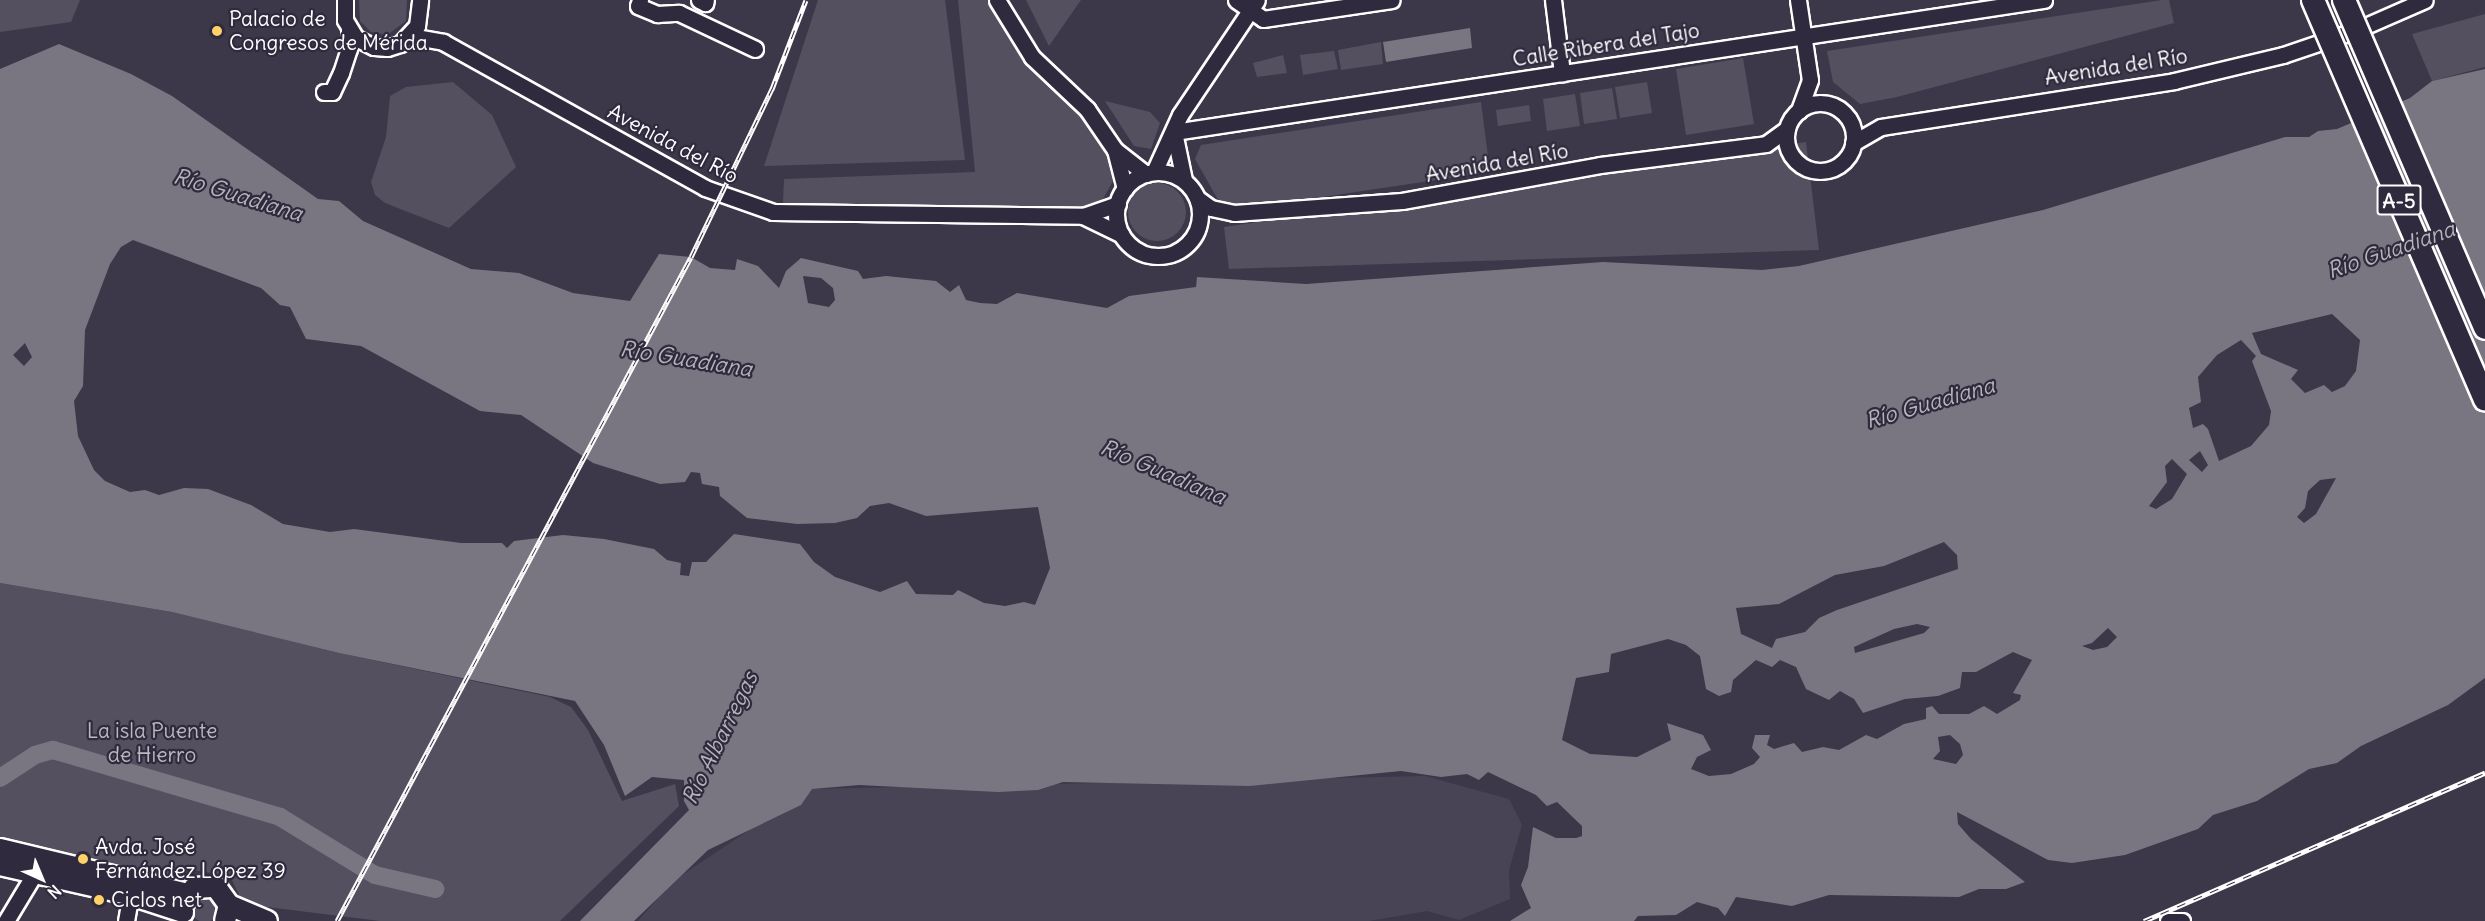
<!DOCTYPE html>
<meta charset="utf-8">
<style>
body{margin:0}
#map{position:relative;width:2485px;height:921px;overflow:hidden;background:#3c3749;font-family:Delius,sans-serif}
div>[style]{position:absolute}
[style*='--x']{left:calc(var(--x)*1px);top:calc(var(--y)*1px);width:calc(var(--w)*1px);rotate:calc(var(--a)*1deg)}
.built>*{inset:0;background:#494455}
.green>*{inset:0;background:#555060}
.round{border-radius:50%}
.water>*{inset:0;background:#797682}
.river>*{height:18px;margin:-9px;padding:0 9px;transform-origin:9px;border-radius:9px;background:#797682}
.roads{filter:drop-shadow(2px 0 #fff) drop-shadow(-2px 0 #fff) drop-shadow(0 2px #fff) drop-shadow(0 -2px #fff)}
.minor>*{height:15px;margin:-7.5px;padding:0 7.5px;transform-origin:7.5px;border-radius:7.5px;background:#2f2a3d}
.minor>.ring{margin:-7.5px;padding:0;box-sizing:content-box;background:none;border:15px solid #2f2a3d;border-radius:50%}
.major>*{height:20px;margin:-10px;padding:0 10px;transform-origin:10px;border-radius:10px;background:#2f2a3d}
.rail>*{height:5px;margin-top:-2.5px;transform-origin:0;background:repeating-linear-gradient(90deg,#2f2a3d 0 9px,#fff 0 18px);box-sizing:border-box;border-block:2px solid #fff}
.bridges{filter:drop-shadow(2px 0 #fff) drop-shadow(-2px 0 #fff) drop-shadow(0 2px #fff) drop-shadow(0 -2px #fff)}
.highway-bridge>*{height:22px;margin:-11px;padding:0 11px;transform-origin:11px;border-radius:11px;background:#2f2a3d}
.dots>*{width:16px;height:16px;translate:-50% -50%;box-sizing:border-box;border:3px solid #2f2a3d;border-radius:50%}
span{translate:-50% -50%;white-space:nowrap;text-align:center;line-height:1.15;-webkit-text-stroke:4.5px #2f2a3d;paint-order:stroke}
.shield-label span{padding:2px 4px;background:#2f2a3d;border:2px solid;border-radius:4px;-webkit-text-stroke-width:0}
.shield-label{font-size:20px;color:#fff;font-weight:700}
.poi-label{font-size:21px;color:#fff}
.left{translate:0 -50%;text-align:left}
.street-label{font-size:21px;color:#fff}
.park-label{font-size:21px;color:#bbb9bf}
.water-label{font-size:22px;color:#b5b4ba;font-style:italic}
.north{position:absolute;left:12px;top:849px;width:60px;height:60px;-webkit-text-stroke:4px #2f2a3d;paint-order:stroke;rotate:136deg;font-size:16px;font-weight:700;line-height:24px;text-align:center;color:#fff}
.north::after{content:'';display:block;margin:auto;width:21px;height:27px;background:#fff;clip-path:polygon(50% 0,100% 100%,50% 72%,0 100%)}
</style>
<div id="map">
<div class="built">
<i style="clip-path:polygon(1425px 776px,1509px 799px,1522px 825px,1509px 870px,1510px 899px,1459px 920px,1427px 911px,1369px 921px,638px 921px,673px 881px,811px 789px)"></i>
</div>
<div class="green">
<i style="clip-path:polygon(0 0,80px 0,71px 22px,0 32px)"></i>
<i style="clip-path:polygon(359px 0,407px 0,406px 21px,387px 35px,371px 32px,360px 21px)"></i>
<i style="clip-path:polygon(818px 0,945px 0,965px 160px,764px 166px)"></i>
<i style="clip-path:polygon(958px 0,990px 0,1010px 37px,1036px 70px,1077px 104px,1114px 157px,1118px 172px,1103px 199px,1090px 207px,783px 203px,784px 179px,975px 172px)"></i>
<i style="clip-path:polygon(1026px 0,1081px 0,1049px 46px)"></i>
<i style="clip-path:polygon(2162px 0,2169px 0,2174px 23px,1897px 97px,1860px 104px,1833px 82px,1827px 51px)"></i>
<i style="clip-path:polygon(2485px 14px,2485px 67px,2432px 81px,2412px 34px)"></i>
<i style="clip-path:polygon(1381px 42px,1383px 64px,1341px 70px,1338px 50px)"></i>
<i style="clip-path:polygon(1334px 51px,1338px 69px,1303px 75px,1300px 55px)"></i>
<i style="clip-path:polygon(1283px 55px,1287px 73px,1257px 77px,1253px 63px)"></i>
<i style="clip-path:polygon(1743px 58px,1754px 124px,1686px 135px,1676px 69px)"></i>
<i style="clip-path:polygon(453px 82px,492px 115px,516px 167px,449px 228px,385px 203px,375px 195px,371px 182px,386px 137px,390px 96px,406px 87px)"></i>
<i style="clip-path:polygon(1647px 82px,1652px 113px,1620px 118px,1615px 87px)"></i>
<i style="clip-path:polygon(1612px 88px,1617px 119px,1584px 124px,1580px 93px)"></i>
<i style="clip-path:polygon(1575px 94px,1580px 126px,1547px 131px,1543px 99px)"></i>
<i style="clip-path:polygon(1105px 101px,1150px 112px,1160px 123px,1151px 149px,1134px 146px)"></i>
<i style="clip-path:polygon(1481px 102px,1490px 172px,1242px 209px,1221px 205px,1195px 159px,1201px 145px)"></i>
<i style="clip-path:polygon(1529px 105px,1531px 121px,1498px 126px,1496px 110px)"></i>
<i style="clip-path:polygon(1806px 142px,1819px 250px,1229px 269px,1224px 227px)"></i>
<i class="round" style="left:1128px;top:183px;width:58px;height:58px"></i>
<i style="clip-path:polygon(0 583px,172px 612px,339px 653px,550px 697px,571px 707px,588px 730px,622px 801px,675px 784px,679px 806px,560px 921px,380px 921px,267px 907px,240px 897px,230px 876px,194px 870px,172px 883px,0 839px)"></i>
<i class="round" style="left:191px;top:894px;width:28px;height:28px"></i>
</div>
<div class="water">
<i style="clip-path:polygon(1470px 28px,1472px 48px,1386px 62px,1383px 42px)"></i>
<i style="clip-path:polygon(evenodd,59px 44px,131px 74px,172px 96px,318px 199px,339px 201px,363px 221px,471px 269px,519px 273px,573px 293px,630px 301px,659px 254px,691px 257px,710px 268px,735px 270px,737px 259px,758px 266px,779px 288px,786px 271px,801px 258px,858px 271px,863px 279px,886px 276px,936px 281px,950px 292px,959px 285px,966px 300px,980px 303px,997px 304px,1017px 293px,1107px 308px,1129px 296px,1196px 287px,1197px 277px,1306px 284px,1603px 262px,1762px 270px,1799px 266px,2043px 210px,2285px 137px,2309px 137px,2318px 131px,2337px 129px,2410px 98px,2432px 81px,2485px 69px,2485px 678px,2448px 705px,2361px 746px,2337px 763px,2309px 769px,2257px 801px,2213px 815px,2198px 829px,2125px 855px,2072px 863px,2048px 860px,1957px 812px,1958px 824px,1971px 839px,2025px 882px,2006px 889px,1979px 889px,1959px 897px,1829px 895px,1792px 906px,1736px 897px,1725px 916px,1718px 908px,1697px 902px,1676px 915px,1638px 916px,1634px 921px,1510px 921px,1531px 908px,1521px 885px,1528px 867px,1533px 827px,1556px 838px,1576px 838px,1582px 836px,1582px 826px,1557px 802px,1547px 806px,1536px 795px,1488px 772px,1479px 780px,1467px 774px,1441px 777px,1401px 771px,1250px 786px,1063px 782px,1038px 790px,998px 792px,859px 785px,812px 789px,801px 805px,708px 850px,634px 921px,580px 921px,689px 810px,684px 801px,684px 780px,652px 777px,625px 796px,604px 745px,575px 701px,339px 653px,172px 612px,0 583px,0 69px,59px 44px,133px 240px,261px 288px,280px 305px,290px 307px,306px 339px,361px 346px,480px 411px,521px 415px,593px 463px,660px 484px,685px 482px,691px 472px,700px 473px,702px 484px,719px 487px,720px 496px,747px 518px,797px 524px,835px 523px,857px 518px,870px 506px,889px 503px,926px 516px,1038px 507px,1050px 568px,1035px 605px,1024px 602px,1005px 606px,984px 603px,958px 590px,953px 595px,916px 594px,907px 581px,880px 592px,835px 577px,814px 562px,800px 544px,734px 534px,706px 562px,692px 562px,689px 576px,680px 575px,681px 563px,667px 560px,654px 549px,604px 539px,563px 535px,514px 541px,507px 548px,502px 543px,461px 543px,354px 529px,330px 532px,283px 524px,251px 505px,208px 489px,184px 488px,159px 495px,145px 490px,130px 492px,105px 481px,94px 470px,78px 436px,74px 401px,83px 386px,85px 330px,110px 264px,121px 247px,133px 240px,59px 44px,803px 276px,821px 278px,833px 288px,835px 300px,829px 307px,808px 303px,803px 276px,59px 44px,2332px 314px,2360px 340px,2356px 371px,2345px 386px,2332px 392px,2324px 385px,2305px 393px,2291px 379px,2298px 370px,2261px 354px,2252px 333px,2332px 314px,59px 44px,2241px 340px,2256px 356px,2252px 361px,2271px 411px,2269px 425px,2251px 446px,2219px 461px,2208px 429px,2203px 424px,2193px 428px,2189px 408px,2201px 402px,2198px 377px,2217px 355px,2241px 340px,59px 44px,25px 343px,32px 357px,24px 366px,13px 355px,25px 343px,59px 44px,2200px 451px,2208px 465px,2202px 472px,2189px 460px,2200px 451px,59px 44px,2172px 459px,2187px 474px,2172px 499px,2156px 509px,2149px 506px,2167px 482px,2165px 466px,2172px 459px,59px 44px,2336px 478px,2316px 514px,2304px 523px,2297px 517px,2305px 508px,2308px 491px,2320px 480px,2336px 478px,59px 44px,1944px 542px,1957px 555px,1958px 569px,1837px 610px,1819px 618px,1805px 632px,1776px 639px,1772px 648px,1741px 634px,1736px 608px,1779px 604px,1835px 575px,1884px 566px,1944px 542px,59px 44px,1917px 624px,1930px 627px,1924px 633px,1855px 653px,1854px 647px,1894px 629px,1917px 624px,59px 44px,2108px 628px,2117px 637px,2107px 647px,2093px 650px,2082px 646px,2092px 643px,2108px 628px,59px 44px,1668px 639px,1686px 645px,1700px 656px,1706px 689px,1719px 696px,1731px 692px,1733px 680px,1756px 660px,1772px 667px,1780px 660px,1796px 667px,1806px 689px,1829px 700px,1840px 691px,1854px 699px,1863px 713px,1905px 699px,1938px 696px,1960px 688px,1962px 672px,1976px 672px,2013px 652px,2032px 660px,2013px 693px,2021px 695px,2020px 700px,1997px 714px,1984px 706px,1969px 714px,1939px 714px,1932px 706px,1926px 708px,1926px 719px,1904px 724px,1877px 739px,1866px 735px,1839px 750px,1823px 747px,1802px 752px,1794px 743px,1774px 749px,1767px 745px,1770px 735px,1755px 735px,1752px 748px,1760px 757px,1754px 764px,1731px 774px,1709px 776px,1691px 769px,1697px 757px,1711px 750px,1703px 735px,1667px 723px,1671px 740px,1637px 757px,1590px 754px,1562px 740px,1576px 678px,1609px 672px,1611px 654px,1668px 639px,59px 44px,1950px 735px,1960px 744px,1963px 755px,1956px 764px,1933px 759px,1940px 751px,1938px 737px,1950px 735px)"></i>
</div>
<div class="river">
<i style="--x:0;--y:778;--w:42;--a:-33.3"></i>
<i style="--x:35;--y:755;--w:19;--a:-16"></i>
<i style="--x:53;--y:750;--w:237;--a:16.4"></i>
<i style="--x:280;--y:817;--w:111;--a:31.4"></i>
<i style="--x:375;--y:875;--w:62;--a:13.1"></i>
</div>
<div class="roads">
<div class="minor">
<i style="--x:345;--y:0;--w:20;--a:90"></i>
<i style="--x:345;--y:20;--w:21;--a:59"></i>
<i style="--x:356;--y:38;--w:20;--a:27"></i>
<i style="--x:374;--y:47;--w:13;--a:4"></i>
<i style="--x:387;--y:48;--w:14;--a:-17"></i>
<i style="--x:400;--y:44;--w:25;--a:-47"></i>
<i style="--x:417;--y:26;--w:26;--a:-83"></i>
<i style="--x:640;--y:0;--w:6;--a:108"></i>
<i style="--x:638;--y:6;--w:21;--a:23"></i>
<i style="--x:657;--y:14;--w:22;--a:-3"></i>
<i style="--x:679;--y:13;--w:84;--a:25.3"></i>
<i style="--x:699;--y:0;--w:7;--a:27"></i>
<i style="--x:705;--y:3;--w:3;--a:-72"></i>
<i style="--x:997;--y:0;--w:67;--a:58.4"></i>
<i style="--x:1032;--y:57;--w:76;--a:43.4"></i>
<i style="--x:1087;--y:109;--w:50;--a:55.7"></i>
<i style="--x:1115;--y:150;--w:40;--a:75.6"></i>
<i style="--x:1236;--y:0;--w:33;--a:35"></i>
<i style="--x:1263;--y:19;--w:130;--a:-8.4"></i>
<i style="--x:1553;--y:0;--w:74;--a:83"></i>
<i style="--x:1798;--y:0;--w:81;--a:81.5"></i>
<i style="--x:1810;--y:80;--w:33;--a:110"></i>
<i style="--x:410;--y:36;--w:34;--a:10"></i>
<i style="--x:443;--y:42;--w:300;--a:29.1"></i>
<i style="--x:705;--y:188;--w:72;--a:19.4"></i>
<i style="--x:773;--y:212;--w:310;--a:0.7"></i>
<i style="--x:1083;--y:216;--w:37;--a:-19"></i>
<i style="--x:324;--y:92;--w:8;--a:0"></i>
<i style="--x:332;--y:92;--w:21;--a:-65"></i>
<i style="--x:341;--y:73;--w:25;--a:-72"></i>
<i style="--x:349;--y:49;--w:19;--a:-90"></i>
<i class="ring" style="left:1786px;top:103px;width:53px;height:53px"></i>
<i style="--x:1174;--y:132;--w:880;--a:-8.63"></i>
<i style="--x:1174;--y:132;--w:49;--a:78.2"></i>
<i style="--x:1853;--y:143;--w:32;--a:-30"></i>
<i style="--x:1881;--y:127;--w:297;--a:-8.9"></i>
<i style="--x:2174;--y:81;--w:112;--a:-13.4"></i>
<i style="--x:2283;--y:55;--w:75;--a:-18.7"></i>
<i style="--x:2354;--y:31;--w:77;--a:-23.6"></i>
<i style="--x:1115;--y:150;--w:39;--a:38"></i>
<i style="--x:1154;--y:172;--w:63;--a:-65.5"></i>
<i style="--x:1180;--y:115;--w:138;--a:-56.2"></i>
<i class="ring" style="left:1116px;top:172px;width:69px;height:69px"></i>
<i style="--x:1197;--y:198;--w:17;--a:36"></i>
<i style="--x:1211;--y:208;--w:24;--a:12"></i>
<i style="--x:1234;--y:213;--w:168;--a:-4.1"></i>
<i style="--x:1402;--y:201;--w:201;--a:-10.3"></i>
<i style="--x:1600;--y:165;--w:167;--a:-7.2"></i>
<i style="--x:1766;--y:144;--w:26;--a:-36"></i>
<i style="--x:1083;--y:216;--w:43;--a:26"></i>
<i style="--x:6;--y:921;--w:58;--a:-59"></i>
<i style="--x:126;--y:921;--w:27;--a:-80"></i>
<i style="--x:2168;--y:921;--w:14;--a:0"></i>
</div>
<div class="major">
<i style="--x:0;--y:849;--w:193;--a:13.5"></i>
<i style="--x:0;--y:865;--w:131;--a:12.8"></i>
<i style="--x:128;--y:894;--w:58;--a:18.1"></i>
<i style="--x:183;--y:904;--w:19;--a:-55"></i>
<i style="--x:194;--y:888;--w:22;--a:-3"></i>
<i style="--x:216;--y:887;--w:22;--a:54"></i>
<i style="--x:229;--y:905;--w:16;--a:104"></i>
<i style="--x:229;--y:905;--w:41;--a:22.8"></i>
</div>
</div>
<div class="rail">
<i style="--x:337;--y:921;--w:752;--a:-61.94"></i>
<i style="--x:691;--y:257;--w:187;--a:-64.3"></i>
<i style="--x:772;--y:89;--w:95;--a:-69.1"></i>
<i style="--x:2144;--y:921;--w:372;--a:-23.5"></i>
</div>
<div class="bridges">
<div class="highway-bridge">
<i style="--x:2313;--y:0;--w:435;--a:66.7"></i>
<i style="--x:2344;--y:0;--w:357;--a:66.7"></i>
</div>
</div>
<div class="dots">
<i style="left:217px;top:31px;background:#ffd166"></i>
<i style="left:83px;top:859px;background:#ffd166"></i>
<i style="left:99px;top:900px;background:#ffd166"></i>
</div>
<div class="shield-label">
<span style="left:2399px;top:200px">A-5</span>
</div>
<div class="poi-label">
<span class="left" style="left:229px;top:31px">Palacio de<br>Congresos de Mérida</span>
<span class="left" style="left:95px;top:859px">Avda. José<br>Fernández López 39</span>
<span class="left" style="left:111px;top:900px">Ciclos net</span>
</div>
<div class="street-label">
<span style="left:1606px;top:45px;rotate:-9deg">Calle Ribera del Tajo</span>
<span style="left:2116px;top:67px;rotate:-9deg">Avenida del Río</span>
<span style="left:673px;top:144px;rotate:28deg">Avenida del Río</span>
<span style="left:1497px;top:163px;rotate:-10deg">Avenida del Río</span>
</div>
<div class="park-label">
<span style="left:152px;top:743px">La isla Puente<br>de Hierro</span>
</div>
<div class="water-label">
<span style="left:238px;top:195px;rotate:17deg">Río Guadiana</span>
<span style="left:2391px;top:250px;rotate:-19deg">Río Guadiana</span>
<span style="left:686px;top:359px;rotate:9deg">Río Guadiana</span>
<span style="left:1930px;top:403px;rotate:-16deg">Río Guadiana</span>
<span style="left:1163px;top:472px;rotate:23deg">Río Guadiana</span>
<span style="left:720px;top:738px;rotate:-64deg">Río Albarregas</span>
</div>
<div class="north">N</div>
</div>
